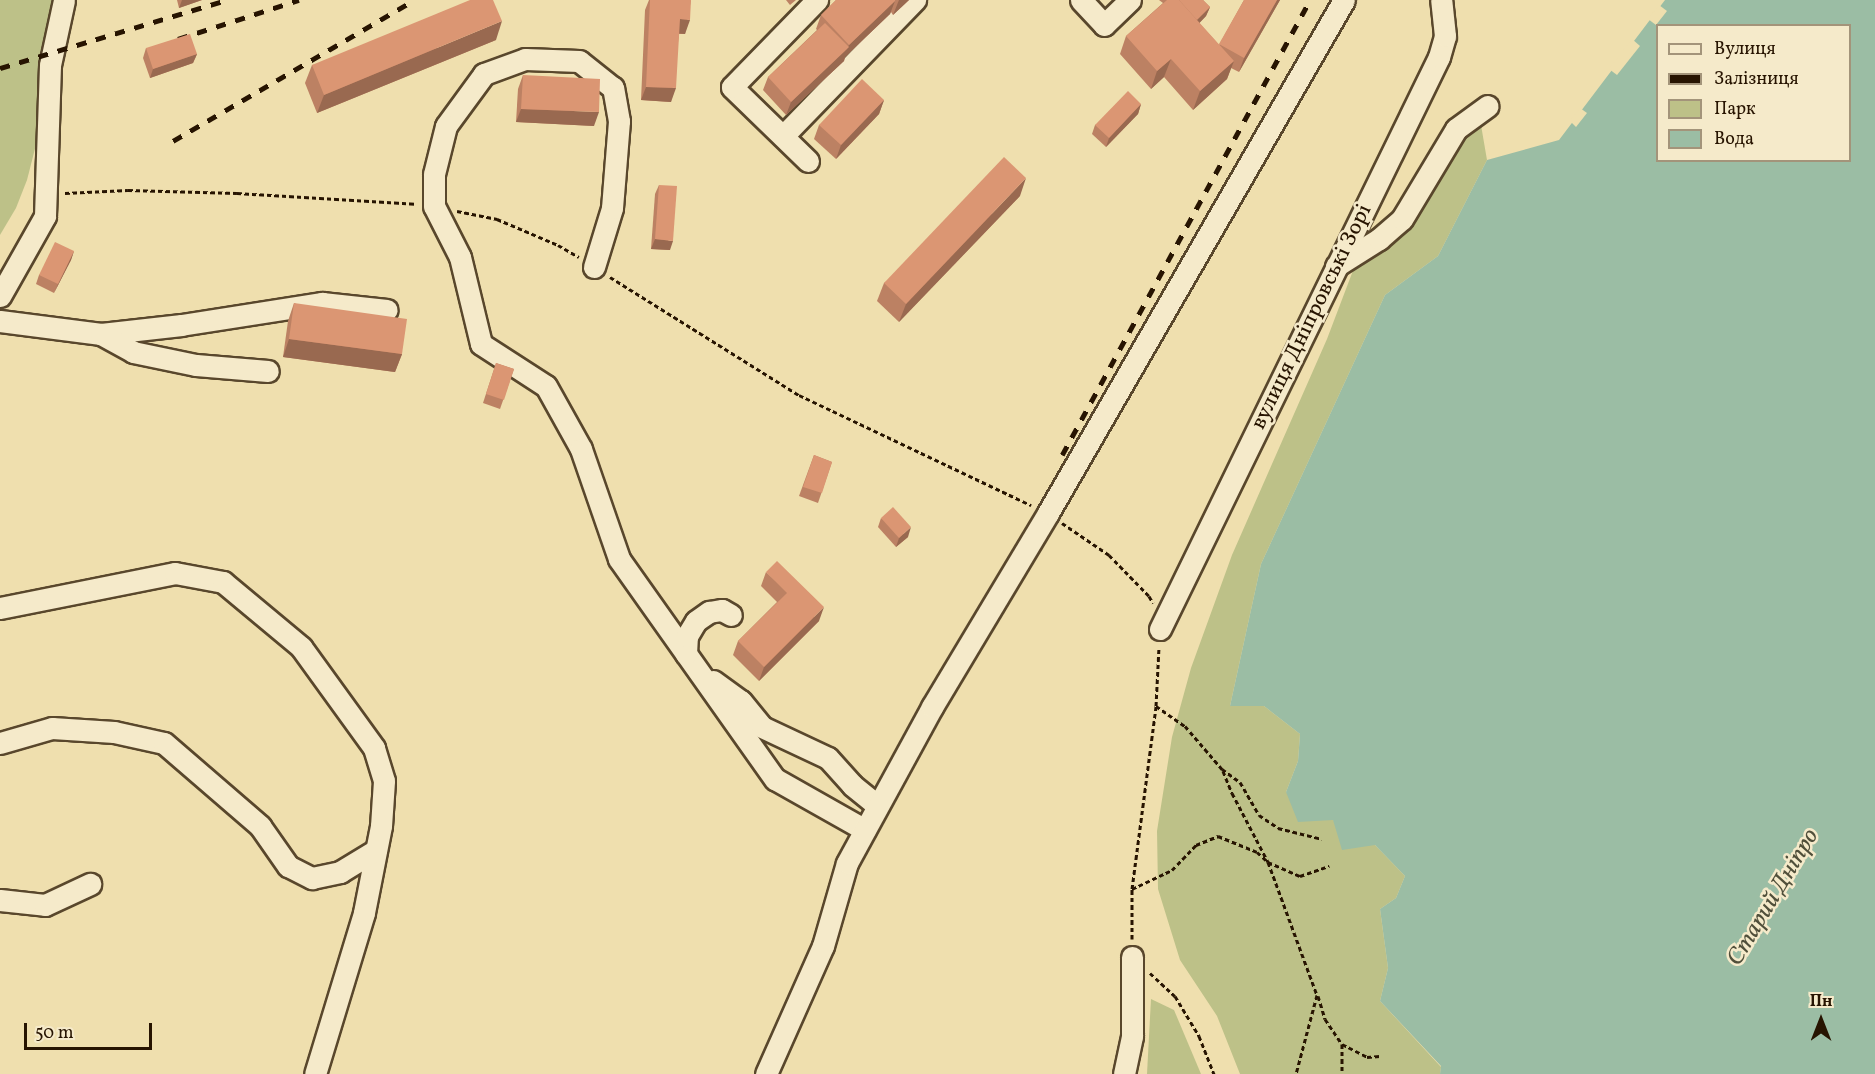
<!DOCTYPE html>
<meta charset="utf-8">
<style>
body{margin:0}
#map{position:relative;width:1875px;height:1074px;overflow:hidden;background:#efdfae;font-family:Vollkorn,serif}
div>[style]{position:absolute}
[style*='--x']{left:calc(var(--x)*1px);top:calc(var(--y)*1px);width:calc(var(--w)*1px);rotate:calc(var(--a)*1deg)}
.green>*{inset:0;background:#bdc188}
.water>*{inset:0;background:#9bbda4}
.pier>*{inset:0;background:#efdfae}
.path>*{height:3px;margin-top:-1.5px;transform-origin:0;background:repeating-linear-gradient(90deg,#271401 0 4.5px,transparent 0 7.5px)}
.roads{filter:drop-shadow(2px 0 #59472c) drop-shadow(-2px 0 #59472c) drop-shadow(0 2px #59472c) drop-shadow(0 -2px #59472c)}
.minor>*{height:21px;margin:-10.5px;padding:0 10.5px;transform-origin:10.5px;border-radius:10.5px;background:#f5eaca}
.rail>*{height:4.5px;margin-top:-2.25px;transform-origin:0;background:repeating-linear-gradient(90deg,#271401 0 10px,transparent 0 20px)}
.wall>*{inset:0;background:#bc8163}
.shaded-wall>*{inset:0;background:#996950}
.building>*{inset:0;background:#db9673}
span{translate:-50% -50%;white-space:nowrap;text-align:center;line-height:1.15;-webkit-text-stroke:5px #f5eaca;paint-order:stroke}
.street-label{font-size:22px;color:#271401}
.water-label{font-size:24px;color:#504f3a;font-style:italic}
.legend{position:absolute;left:1656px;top:24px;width:195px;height:138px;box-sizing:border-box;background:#f5eaca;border:2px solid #a3947a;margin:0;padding:8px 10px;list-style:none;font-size:18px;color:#271401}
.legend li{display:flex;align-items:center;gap:12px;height:30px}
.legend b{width:30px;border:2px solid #a3947a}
.north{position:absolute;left:1791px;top:990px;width:60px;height:60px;-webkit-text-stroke:4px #f5eaca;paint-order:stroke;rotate:0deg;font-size:16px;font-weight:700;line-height:24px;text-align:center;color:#271401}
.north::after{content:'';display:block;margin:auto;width:21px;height:27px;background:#271401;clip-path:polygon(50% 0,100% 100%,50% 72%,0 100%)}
.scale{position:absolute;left:24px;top:1023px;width:128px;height:27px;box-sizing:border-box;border:3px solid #271401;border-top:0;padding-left:8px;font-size:18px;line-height:21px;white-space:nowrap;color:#271401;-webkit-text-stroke:4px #f5eaca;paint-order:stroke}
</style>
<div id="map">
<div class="green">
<i style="clip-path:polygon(0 0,64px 0,63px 39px,27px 180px,16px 208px,0 235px)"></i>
<i style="clip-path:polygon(1481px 125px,1487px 160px,1438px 256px,1385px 295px,1261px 564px,1230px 706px,1264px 706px,1300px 734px,1298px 761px,1286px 792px,1375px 845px,1405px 876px,1396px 898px,1380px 909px,1388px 968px,1380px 1001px,1441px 1067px,1440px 1074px,1240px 1074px,1217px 1016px,1180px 960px,1158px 889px,1157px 831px,1172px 737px,1191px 668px,1232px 555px,1327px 339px,1357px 260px,1406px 230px,1463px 135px)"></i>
<i style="clip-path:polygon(1151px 999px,1174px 1010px,1201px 1074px,1147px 1074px)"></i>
</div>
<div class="water">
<i style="clip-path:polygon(evenodd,1665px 0,1875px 0,1875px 1074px,1440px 1074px,1441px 1066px,1380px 1001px,1388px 968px,1380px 909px,1396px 898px,1405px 876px,1375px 845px,1342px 850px,1333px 820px,1298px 822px,1286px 792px,1298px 761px,1300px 734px,1264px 706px,1230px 706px,1261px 564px,1385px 295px,1438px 256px,1487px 160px,1559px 140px,1665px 0,1658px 26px,1850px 26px,1850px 160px,1658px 160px,1658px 26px)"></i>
</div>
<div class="pier">
<i style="clip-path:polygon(1659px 5px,1667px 11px,1656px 25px,1648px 19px)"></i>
<i style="clip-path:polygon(1632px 39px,1640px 46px,1617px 75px,1609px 69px)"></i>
<i style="clip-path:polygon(1580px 108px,1587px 113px,1576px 127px,1570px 121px)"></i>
</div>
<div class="path">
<i style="--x:65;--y:193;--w:63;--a:-2.7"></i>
<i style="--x:128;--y:190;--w:109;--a:1.6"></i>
<i style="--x:237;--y:193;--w:178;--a:3.5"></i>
<i style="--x:457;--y:211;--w:41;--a:11.3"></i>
<i style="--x:497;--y:219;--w:66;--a:23.1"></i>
<i style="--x:558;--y:245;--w:24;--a:30"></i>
<i style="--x:610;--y:277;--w:223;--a:32"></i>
<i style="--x:799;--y:395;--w:257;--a:25.4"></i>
<i style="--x:1062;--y:523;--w:57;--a:34.2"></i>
<i style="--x:1109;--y:555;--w:57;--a:45.7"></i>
<i style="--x:1149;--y:596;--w:8;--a:60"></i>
<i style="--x:1156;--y:706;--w:35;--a:35"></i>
<i style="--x:1185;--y:726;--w:57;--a:49.3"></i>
<i style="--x:1222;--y:769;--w:22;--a:36"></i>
<i style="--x:1240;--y:782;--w:38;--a:60"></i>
<i style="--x:1259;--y:815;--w:23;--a:34"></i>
<i style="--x:1278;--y:828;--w:45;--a:14"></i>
<i style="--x:1223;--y:771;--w:24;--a:68"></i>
<i style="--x:1232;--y:793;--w:78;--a:62.4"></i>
<i style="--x:1268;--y:862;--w:35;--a:24"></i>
<i style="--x:1300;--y:876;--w:31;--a:-19"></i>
<i style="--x:1132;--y:889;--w:44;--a:-25.4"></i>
<i style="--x:1172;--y:870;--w:35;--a:-46"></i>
<i style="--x:1196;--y:845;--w:24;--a:-22"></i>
<i style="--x:1218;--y:836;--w:42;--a:22.3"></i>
<i style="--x:1257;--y:852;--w:15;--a:42"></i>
<i style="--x:1268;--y:862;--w:142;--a:69.8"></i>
<i style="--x:1317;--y:995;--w:82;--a:104.9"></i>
<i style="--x:1132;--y:939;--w:50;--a:-90"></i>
<i style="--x:1132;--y:889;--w:185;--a:-82.5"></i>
<i style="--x:1156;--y:706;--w:59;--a:-87.1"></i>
<i style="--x:1150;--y:973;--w:34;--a:43"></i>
<i style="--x:1175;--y:996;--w:47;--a:59"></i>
<i style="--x:1199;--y:1036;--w:41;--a:68.5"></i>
<i style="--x:1318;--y:996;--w:24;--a:73"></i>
<i style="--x:1325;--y:1019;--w:30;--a:56"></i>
<i style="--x:1342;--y:1044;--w:28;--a:27"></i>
<i style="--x:1367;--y:1057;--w:13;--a:-4"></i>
<i style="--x:1342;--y:1044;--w:30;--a:90"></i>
</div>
<div class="roads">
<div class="minor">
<i style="--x:1081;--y:0;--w:34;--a:47"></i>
<i style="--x:1104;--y:25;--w:36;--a:-44"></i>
<i style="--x:783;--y:136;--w:190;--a:-45.9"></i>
<i style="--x:808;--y:161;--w:106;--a:-135.8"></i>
<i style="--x:732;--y:87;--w:122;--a:-45.7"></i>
<i style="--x:1336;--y:266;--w:51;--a:-32.1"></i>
<i style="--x:1379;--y:239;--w:30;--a:-41"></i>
<i style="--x:1402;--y:219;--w:105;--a:-59"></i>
<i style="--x:1456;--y:129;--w:39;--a:-36"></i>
<i style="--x:594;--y:267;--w:62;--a:-73"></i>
<i style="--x:612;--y:208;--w:87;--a:-85.4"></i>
<i style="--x:619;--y:121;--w:34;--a:-100"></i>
<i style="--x:613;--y:88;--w:43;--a:-141.5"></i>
<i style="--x:579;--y:61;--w:54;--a:-177.9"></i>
<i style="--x:525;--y:59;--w:44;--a:159.9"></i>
<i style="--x:484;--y:74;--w:64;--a:126.2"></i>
<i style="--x:446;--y:126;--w:49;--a:104"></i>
<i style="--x:434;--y:174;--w:32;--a:90"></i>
<i style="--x:434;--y:206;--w:57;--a:63"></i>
<i style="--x:460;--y:257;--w:89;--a:76.4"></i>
<i style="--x:481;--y:344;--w:77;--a:32.9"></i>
<i style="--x:546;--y:386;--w:72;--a:60.9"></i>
<i style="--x:581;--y:449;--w:116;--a:70.9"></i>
<i style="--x:619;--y:559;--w:270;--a:54.7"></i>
<i style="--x:775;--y:779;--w:103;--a:29.5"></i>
<i style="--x:0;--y:296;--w:92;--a:-60.6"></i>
<i style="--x:45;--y:216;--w:151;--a:-88.1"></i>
<i style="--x:50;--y:65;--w:66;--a:-77.8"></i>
<i style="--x:0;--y:321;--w:102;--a:7.3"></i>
<i style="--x:101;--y:334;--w:81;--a:-6.4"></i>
<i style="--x:181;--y:325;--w:143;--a:-8.9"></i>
<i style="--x:322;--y:303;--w:65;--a:6.1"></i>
<i style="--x:101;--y:334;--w:37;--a:29"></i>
<i style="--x:133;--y:352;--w:64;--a:11.7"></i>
<i style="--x:196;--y:365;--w:72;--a:4.8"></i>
<i style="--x:0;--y:608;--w:178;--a:-11.3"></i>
<i style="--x:175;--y:573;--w:49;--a:10.6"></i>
<i style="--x:223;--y:582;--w:102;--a:39.8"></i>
<i style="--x:301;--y:647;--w:125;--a:54.1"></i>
<i style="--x:374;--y:748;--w:34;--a:73"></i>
<i style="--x:384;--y:781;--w:45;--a:93.8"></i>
<i style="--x:381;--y:826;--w:89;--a:101.1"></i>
<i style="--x:364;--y:913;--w:168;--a:106.9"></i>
<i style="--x:1160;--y:629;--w:636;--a:-64"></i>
<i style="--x:1439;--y:57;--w:22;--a:-74"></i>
<i style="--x:1445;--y:36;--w:36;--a:-96"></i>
<i style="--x:686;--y:654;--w:18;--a:-87"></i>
<i style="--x:687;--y:636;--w:17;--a:-59"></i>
<i style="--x:696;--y:621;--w:16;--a:-35"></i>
<i style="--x:709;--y:612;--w:13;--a:-9"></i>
<i style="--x:722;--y:610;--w:10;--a:29"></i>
<i style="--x:713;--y:681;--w:34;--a:36"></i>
<i style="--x:741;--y:701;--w:33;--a:51"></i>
<i style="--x:762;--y:727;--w:73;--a:25.2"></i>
<i style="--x:828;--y:758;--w:36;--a:48"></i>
<i style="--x:852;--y:785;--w:33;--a:39"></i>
<i style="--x:0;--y:743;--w:54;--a:-16.1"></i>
<i style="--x:52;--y:728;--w:62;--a:3.7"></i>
<i style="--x:114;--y:732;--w:51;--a:12.4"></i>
<i style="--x:164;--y:743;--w:127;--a:40.8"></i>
<i style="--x:260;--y:826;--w:49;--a:55"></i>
<i style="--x:288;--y:866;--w:27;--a:27"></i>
<i style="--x:312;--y:878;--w:29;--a:-12"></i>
<i style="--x:340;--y:872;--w:42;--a:-31.4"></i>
<i style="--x:0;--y:900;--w:45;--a:6.3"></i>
<i style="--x:45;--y:905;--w:50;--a:-25"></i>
<i style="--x:766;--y:1074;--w:140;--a:-66"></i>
<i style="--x:823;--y:946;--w:86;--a:-73.9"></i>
<i style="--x:847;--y:863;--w:178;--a:-61.4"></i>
<i style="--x:932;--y:707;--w:226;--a:-59.1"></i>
<i style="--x:1048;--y:513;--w:592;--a:-60.02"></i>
<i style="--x:1124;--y:1074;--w:39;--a:-78"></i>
<i style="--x:1132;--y:1036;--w:79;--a:-90"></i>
</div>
</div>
<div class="rail">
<i style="--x:178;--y:39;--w:127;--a:-17.9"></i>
<i style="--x:0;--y:68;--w:236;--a:-16.7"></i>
<i style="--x:173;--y:141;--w:279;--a:-30.3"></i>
<i style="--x:1062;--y:455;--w:518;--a:-61.41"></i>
</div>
<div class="wall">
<i style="clip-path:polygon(177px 0,202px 0,179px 8px)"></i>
<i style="clip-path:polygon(649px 0,691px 0,685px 34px,679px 34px,671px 102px,641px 100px,645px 10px)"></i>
<i style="clip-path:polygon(786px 0,796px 0,790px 5px)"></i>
<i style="clip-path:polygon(836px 0,909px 0,893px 15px,891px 12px,890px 14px,845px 57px,844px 61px,786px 115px,763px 90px,768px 77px,817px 30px,816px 29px,821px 15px)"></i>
<i style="clip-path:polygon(1159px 0,1203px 0,1210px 7px,1206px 16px,1199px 23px,1219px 45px,1244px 0,1280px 0,1239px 72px,1231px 68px,1227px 79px,1193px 110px,1164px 77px,1151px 89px,1120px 54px,1126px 36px,1163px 3px)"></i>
<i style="clip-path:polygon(496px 40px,317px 113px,305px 83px,312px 65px)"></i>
<i style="clip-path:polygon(146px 48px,197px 54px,193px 63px,150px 78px,143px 58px)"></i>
<i style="clip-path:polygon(523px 75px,594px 126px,516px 122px,518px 89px)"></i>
<i style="clip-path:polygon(884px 100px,879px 114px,836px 159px,814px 139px,819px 125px)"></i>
<i style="clip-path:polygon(1141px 104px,1138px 114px,1106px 147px,1092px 134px,1095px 125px)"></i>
<i style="clip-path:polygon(659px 185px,670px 250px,651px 249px,655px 194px)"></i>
<i style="clip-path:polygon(1020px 196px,899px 322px,877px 301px,884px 283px)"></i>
<i style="clip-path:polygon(74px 251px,71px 260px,54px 293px,36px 284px,39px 275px)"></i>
<i style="clip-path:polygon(294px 303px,402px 354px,395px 372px,283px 357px,288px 321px)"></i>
<i style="clip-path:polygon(496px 363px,514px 369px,500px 409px,483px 403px)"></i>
<i style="clip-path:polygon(814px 455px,832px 462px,818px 503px,799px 496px)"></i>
<i style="clip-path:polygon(881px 518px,908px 537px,896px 547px,878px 527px)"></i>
<i style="clip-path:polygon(766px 572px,819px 621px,759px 681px,733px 655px,738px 641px,777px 602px,761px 586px)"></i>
</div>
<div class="shaded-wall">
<i style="clip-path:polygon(182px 0,202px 0,179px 8px)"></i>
<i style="clip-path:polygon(899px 0,909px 0,893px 15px)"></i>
<i style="clip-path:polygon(1277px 0,1280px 0,1239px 72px,1244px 58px)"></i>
<i style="clip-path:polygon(895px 1px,890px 14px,845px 57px,844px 61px,786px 115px,791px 102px,847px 49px,849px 45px)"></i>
<i style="clip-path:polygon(1210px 7px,1206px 16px,1191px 32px,1194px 22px)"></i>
<i style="clip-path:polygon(680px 19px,690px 20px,685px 34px,675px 33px)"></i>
<i style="clip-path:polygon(502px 21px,496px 40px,317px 113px,324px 95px)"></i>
<i style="clip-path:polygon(197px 54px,193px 63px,150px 78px,153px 69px)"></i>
<i style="clip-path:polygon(1171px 59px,1164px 77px,1151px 89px,1157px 71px)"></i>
<i style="clip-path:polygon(1234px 61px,1227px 79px,1193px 110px,1200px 91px)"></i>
<i style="clip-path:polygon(646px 87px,676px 88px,671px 102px,641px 100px)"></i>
<i style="clip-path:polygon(884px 100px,879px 114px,836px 159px,841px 145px)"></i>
<i style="clip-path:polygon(1141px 104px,1138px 114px,1106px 147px,1109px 138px)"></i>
<i style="clip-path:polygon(521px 109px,599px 112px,594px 126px,516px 122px)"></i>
<i style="clip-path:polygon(1026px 178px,1020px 196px,899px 322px,906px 304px)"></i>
<i style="clip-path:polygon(655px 239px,673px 241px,670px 250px,651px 249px)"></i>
<i style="clip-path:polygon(74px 251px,71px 260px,54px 293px,58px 284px)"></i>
<i style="clip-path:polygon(289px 339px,402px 354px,395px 372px,283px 357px)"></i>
<i style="clip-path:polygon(911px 527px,908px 537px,896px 547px,899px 538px)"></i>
<i style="clip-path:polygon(824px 607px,819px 621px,759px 681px,764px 667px)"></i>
</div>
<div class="building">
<i style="clip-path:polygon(470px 0,493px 0,502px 21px,324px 95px,312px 65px)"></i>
<i style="clip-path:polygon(650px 0,691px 0,690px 20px,680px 19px,676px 88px,646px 87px)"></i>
<i style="clip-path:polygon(836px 0,895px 0,895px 1px,849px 45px,821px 15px)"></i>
<i style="clip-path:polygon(1167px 0,1179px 0,1234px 61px,1200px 91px,1171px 59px,1157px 71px,1126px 36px)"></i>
<i style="clip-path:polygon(1179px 0,1203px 0,1210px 7px,1197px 20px)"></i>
<i style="clip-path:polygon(1244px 0,1277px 0,1244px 58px,1219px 44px)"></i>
<i style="clip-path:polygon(825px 23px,849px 47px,791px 102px,768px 77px)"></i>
<i style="clip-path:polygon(190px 34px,197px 54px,153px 69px,146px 48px)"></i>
<i style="clip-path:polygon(523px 75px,600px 79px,599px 112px,521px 109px)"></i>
<i style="clip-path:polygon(862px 79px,884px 100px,841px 145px,819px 125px)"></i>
<i style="clip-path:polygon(1128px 91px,1141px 104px,1109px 138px,1095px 125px)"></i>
<i style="clip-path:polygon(1004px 157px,1026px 178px,906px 304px,884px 283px)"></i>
<i style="clip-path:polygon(659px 185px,677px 186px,673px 241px,655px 239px)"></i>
<i style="clip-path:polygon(55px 242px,74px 251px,58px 284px,39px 275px)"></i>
<i style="clip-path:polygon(294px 303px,407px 319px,402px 354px,289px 339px)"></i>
<i style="clip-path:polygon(496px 363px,514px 369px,504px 400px,486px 394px)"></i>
<i style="clip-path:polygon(814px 455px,832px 462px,822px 493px,803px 487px)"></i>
<i style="clip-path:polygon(893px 507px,911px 527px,899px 538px,881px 518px)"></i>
<i style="clip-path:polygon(777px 561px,824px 607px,764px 667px,738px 641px,787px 593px,766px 572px)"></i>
</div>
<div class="street-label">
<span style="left:1312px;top:317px;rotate:-64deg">вулиця Дніпровські Зорі</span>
</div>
<div class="water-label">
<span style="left:1774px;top:898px;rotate:-59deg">Старий Дніпро</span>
</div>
<ul class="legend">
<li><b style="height:8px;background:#f5eaca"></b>Вулиця</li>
<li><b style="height:8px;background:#271401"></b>Залізниця</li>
<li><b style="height:16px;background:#bdc188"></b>Парк</li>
<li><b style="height:16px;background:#9bbda4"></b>Вода</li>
</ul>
<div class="north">Пн</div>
<div class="scale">50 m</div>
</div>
